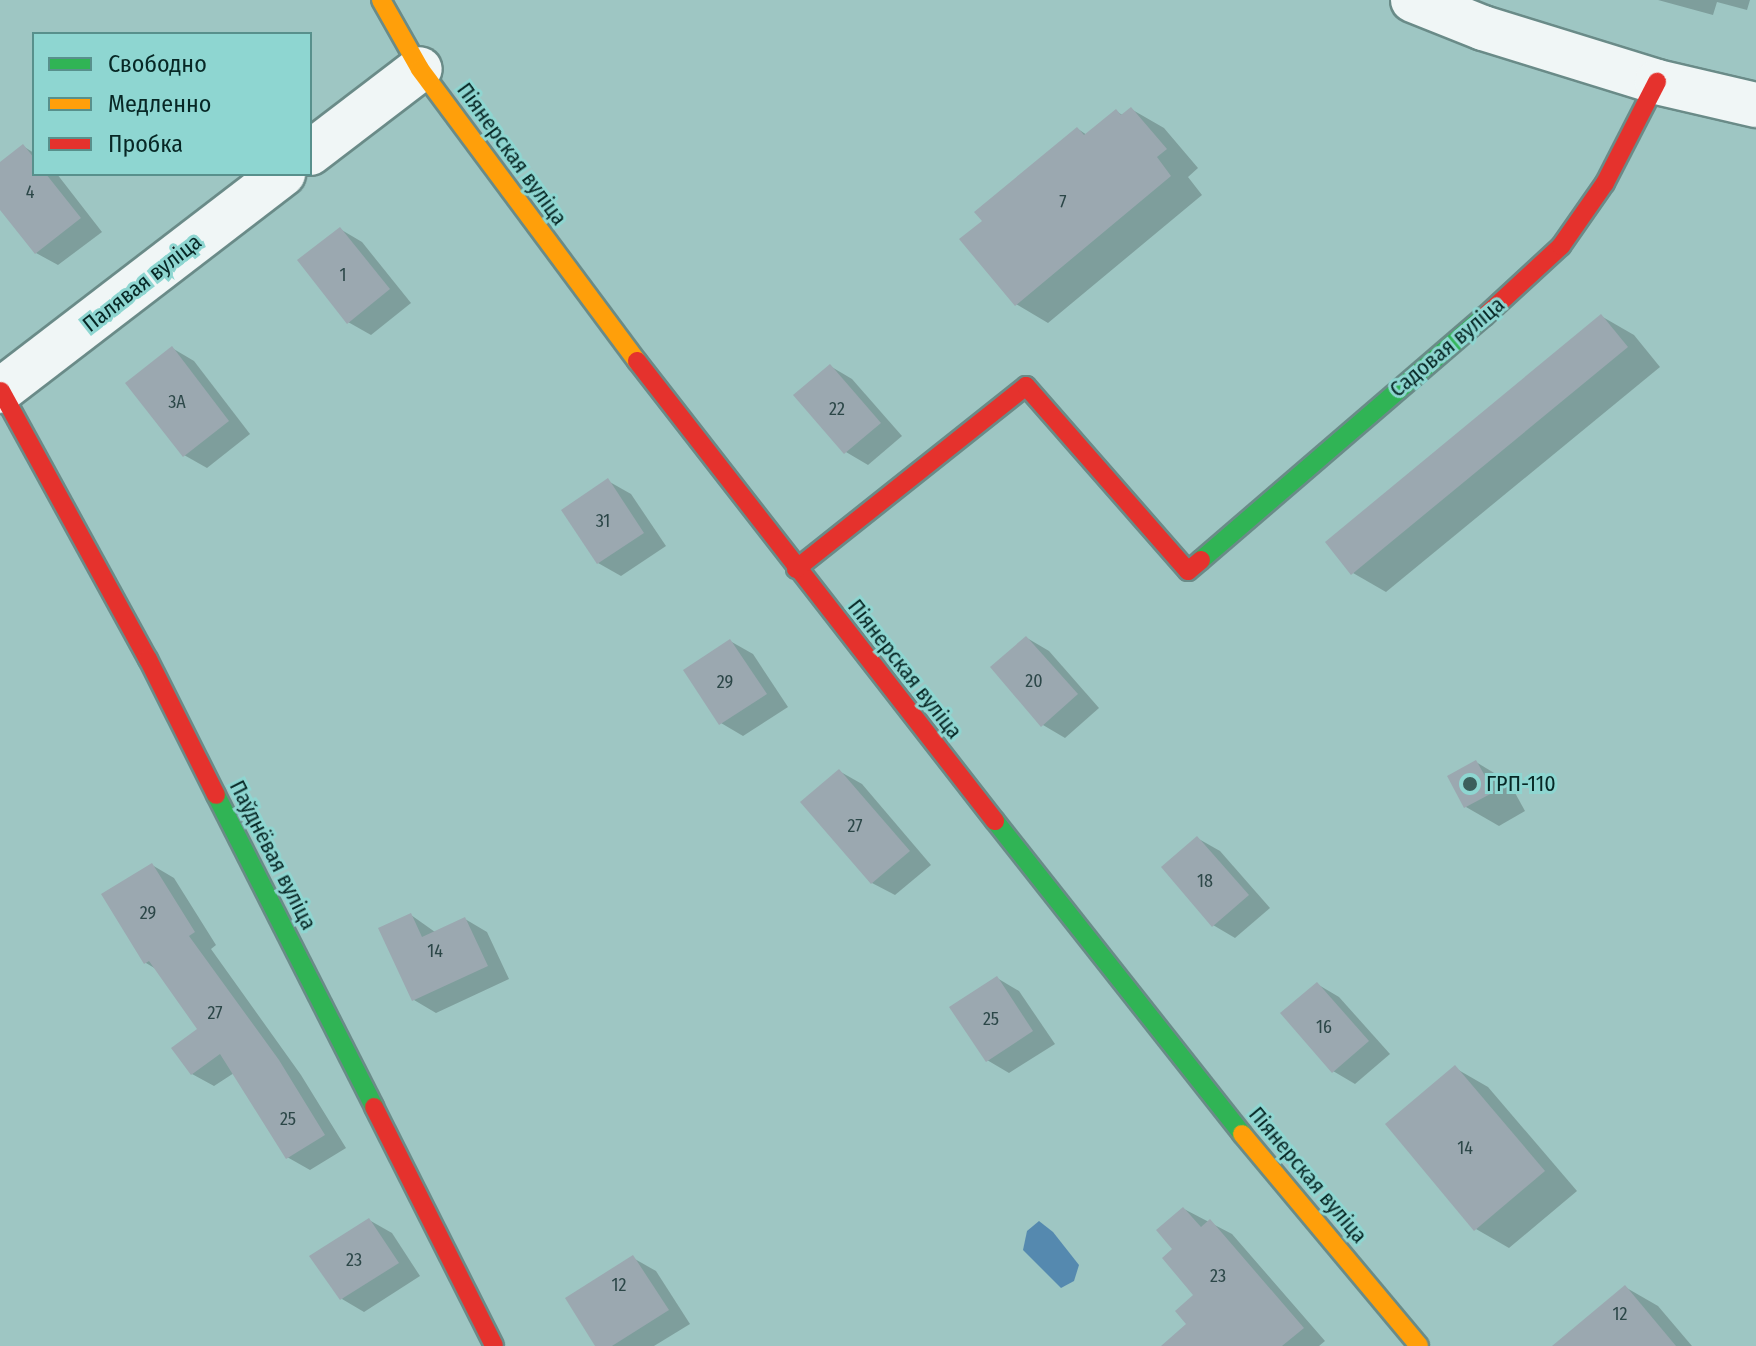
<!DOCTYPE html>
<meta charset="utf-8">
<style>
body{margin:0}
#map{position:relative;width:1756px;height:1346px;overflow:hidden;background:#9ec6c3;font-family:"Fira Sans Condensed",sans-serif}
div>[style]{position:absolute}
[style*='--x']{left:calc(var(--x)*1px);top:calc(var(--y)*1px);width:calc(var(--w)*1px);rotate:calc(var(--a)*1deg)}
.water>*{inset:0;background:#5589af}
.shadow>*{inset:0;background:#0003}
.building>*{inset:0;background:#9ba8b0}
.roads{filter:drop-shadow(2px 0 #6a8b88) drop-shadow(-2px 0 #6a8b88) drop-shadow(0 2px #6a8b88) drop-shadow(0 -2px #6a8b88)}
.street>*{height:44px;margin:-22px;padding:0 22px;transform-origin:22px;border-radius:22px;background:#f0f6f6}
.fast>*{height:18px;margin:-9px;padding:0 9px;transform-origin:9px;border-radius:9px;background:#30b455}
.slow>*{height:18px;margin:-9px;padding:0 9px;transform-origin:9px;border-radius:9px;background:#ff9f0a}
.jam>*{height:18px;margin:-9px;padding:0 9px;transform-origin:9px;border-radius:9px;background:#e5322d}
.dots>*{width:22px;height:22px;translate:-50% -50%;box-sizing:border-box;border:4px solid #8ed6d1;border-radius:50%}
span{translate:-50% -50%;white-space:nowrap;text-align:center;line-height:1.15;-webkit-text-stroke:6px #8ed6d1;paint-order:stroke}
.number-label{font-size:18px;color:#2c4748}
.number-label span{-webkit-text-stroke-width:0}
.street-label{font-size:22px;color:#072725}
.poi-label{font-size:22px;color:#072725}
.left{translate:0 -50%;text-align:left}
.legend{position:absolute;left:32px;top:32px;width:280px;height:144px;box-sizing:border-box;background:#8ed6d1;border:2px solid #58908c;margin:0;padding:10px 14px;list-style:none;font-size:24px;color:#072725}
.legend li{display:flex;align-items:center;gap:16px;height:40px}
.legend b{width:40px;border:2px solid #58908c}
</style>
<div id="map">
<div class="water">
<i style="clip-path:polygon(1039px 1221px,1053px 1232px,1079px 1265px,1074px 1281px,1061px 1288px,1023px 1250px,1027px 1231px)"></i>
</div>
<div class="shadow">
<i style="clip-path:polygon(1658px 0,1750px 0,1747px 10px,1717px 2px,1713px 15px)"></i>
<i style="clip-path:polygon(1131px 109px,1164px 128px,1198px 168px,1188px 177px,1202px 195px,1048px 323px,1016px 304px,984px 221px,1078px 129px,1087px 135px,1116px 111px,1124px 116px)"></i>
<i style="clip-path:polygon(23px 146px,34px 153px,34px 174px,57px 174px,102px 232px,58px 265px,36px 253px,0 206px,0 164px)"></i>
<i style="clip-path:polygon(340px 229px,362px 242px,411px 303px,371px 335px,348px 322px)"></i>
<i style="clip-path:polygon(1601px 316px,1634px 335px,1660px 367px,1386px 592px,1353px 573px)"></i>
<i style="clip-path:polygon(172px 348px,194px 361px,250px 434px,207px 468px,184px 455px)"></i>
<i style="clip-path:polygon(830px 366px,852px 379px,902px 436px,868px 465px,846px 452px)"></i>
<i style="clip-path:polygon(608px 481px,631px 494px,666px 546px,621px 576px,598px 563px)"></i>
<i style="clip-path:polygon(1027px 638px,1049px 651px,1099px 708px,1065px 738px,1043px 725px)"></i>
<i style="clip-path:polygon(730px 641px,753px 654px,788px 707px,743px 736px,721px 723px)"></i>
<i style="clip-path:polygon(1476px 762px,1509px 782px,1525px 811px,1499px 826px,1466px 807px)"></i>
<i style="clip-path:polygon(839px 771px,862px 784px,931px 865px,895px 895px,872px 883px)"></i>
<i style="clip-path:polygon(1197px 838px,1220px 851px,1270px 908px,1235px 938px,1213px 925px)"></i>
<i style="clip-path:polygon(152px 865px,174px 878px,216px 945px,211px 949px,301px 1075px,346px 1148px,310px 1170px,287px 1157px,234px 1073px,214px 1086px,192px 1074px,200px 1030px,156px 969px,146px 963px)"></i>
<i style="clip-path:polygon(411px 915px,435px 932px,465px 919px,487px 932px,509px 979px,436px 1013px,414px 1000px)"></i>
<i style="clip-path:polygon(997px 978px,1019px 991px,1055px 1044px,1009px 1073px,987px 1060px)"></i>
<i style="clip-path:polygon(1317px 984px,1339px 997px,1390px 1054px,1355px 1084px,1333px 1071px)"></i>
<i style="clip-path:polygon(1455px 1068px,1488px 1087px,1577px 1191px,1509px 1248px,1476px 1229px)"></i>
<i style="clip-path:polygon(1184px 1209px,1232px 1234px,1325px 1341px,1319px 1346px,1205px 1346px,1196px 1295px,1175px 1249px)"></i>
<i style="clip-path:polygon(369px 1220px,392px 1233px,420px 1276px,364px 1312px,342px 1299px)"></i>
<i style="clip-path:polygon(633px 1258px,656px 1271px,690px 1324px,654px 1346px,598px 1346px)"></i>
<i style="clip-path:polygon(1625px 1287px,1658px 1306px,1692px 1346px,1559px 1346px)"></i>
</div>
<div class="building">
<i style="clip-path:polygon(1131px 107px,1167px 149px,1157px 157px,1171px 176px,1015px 306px,959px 239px,982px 221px,974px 212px,1077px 127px,1084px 135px,1116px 109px,1121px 115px)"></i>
<i style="clip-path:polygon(23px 144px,34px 158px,34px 174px,46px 174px,81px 218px,35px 254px,0 210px,0 162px)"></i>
<i style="clip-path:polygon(340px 227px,390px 289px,347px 324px,297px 260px)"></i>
<i style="clip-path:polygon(1601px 314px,1628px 347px,1351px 575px,1325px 542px)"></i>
<i style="clip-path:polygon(172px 346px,229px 421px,183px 457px,125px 383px)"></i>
<i style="clip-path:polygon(830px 364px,881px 423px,844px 454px,793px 395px)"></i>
<i style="clip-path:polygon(608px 478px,644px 533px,597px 564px,561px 510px)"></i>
<i style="clip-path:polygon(1026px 636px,1078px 694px,1041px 727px,990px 667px)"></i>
<i style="clip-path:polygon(730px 639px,767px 694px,719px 725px,683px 670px)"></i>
<i style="clip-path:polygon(1476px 760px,1494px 792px,1464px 808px,1447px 776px)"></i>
<i style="clip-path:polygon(839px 769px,910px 851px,871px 884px,800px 802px)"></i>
<i style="clip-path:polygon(1197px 836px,1249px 895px,1212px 927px,1161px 867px)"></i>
<i style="clip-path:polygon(152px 863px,195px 932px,189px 936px,279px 1060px,325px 1135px,286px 1159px,220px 1054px,191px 1075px,171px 1048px,197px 1029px,149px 961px,144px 964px,101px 894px)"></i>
<i style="clip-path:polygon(411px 913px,422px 937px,465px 917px,488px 966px,412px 1001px,378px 928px)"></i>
<i style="clip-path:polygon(997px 976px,1033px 1031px,986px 1062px,949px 1007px)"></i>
<i style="clip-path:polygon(1317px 982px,1369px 1041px,1332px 1073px,1280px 1013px)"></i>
<i style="clip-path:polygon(1455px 1065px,1545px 1171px,1474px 1231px,1385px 1124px)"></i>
<i style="clip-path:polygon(1183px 1207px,1201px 1227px,1210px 1219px,1304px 1328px,1282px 1346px,1161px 1346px,1186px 1324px,1175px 1311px,1193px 1295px,1162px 1258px,1172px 1249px,1156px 1230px)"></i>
<i style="clip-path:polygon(369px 1218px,399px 1263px,340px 1300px,309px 1256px)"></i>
<i style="clip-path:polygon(633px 1255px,669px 1310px,612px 1346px,595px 1346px,565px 1298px)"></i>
<i style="clip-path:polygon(1625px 1285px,1676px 1346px,1552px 1346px)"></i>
</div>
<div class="roads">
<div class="street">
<i style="--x:1413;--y:0;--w:75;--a:21.8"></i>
<i style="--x:1483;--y:28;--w:182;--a:17.2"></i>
<i style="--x:1657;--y:82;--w:102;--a:13.1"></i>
<i style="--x:310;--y:153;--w:138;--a:-37.4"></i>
<i style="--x:0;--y:391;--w:357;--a:-37.5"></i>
</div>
<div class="fast">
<i style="--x:1201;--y:560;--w:373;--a:-40.7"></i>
<i style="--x:216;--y:795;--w:350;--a:63.1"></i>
<i style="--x:995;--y:821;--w:399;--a:51.7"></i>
</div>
<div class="slow">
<i style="--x:381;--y:0;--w:79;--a:60.5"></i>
<i style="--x:420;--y:69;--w:364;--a:53.4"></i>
<i style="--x:1242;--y:1134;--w:276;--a:50.1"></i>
</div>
<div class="jam">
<i style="--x:1484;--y:317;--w:105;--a:-42.7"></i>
<i style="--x:1561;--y:246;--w:77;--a:-55.1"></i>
<i style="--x:1605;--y:183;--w:114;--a:-62.8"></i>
<i style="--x:637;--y:361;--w:583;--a:52.11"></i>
<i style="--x:1;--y:391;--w:306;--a:61.3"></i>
<i style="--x:148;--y:659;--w:152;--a:63.4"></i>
<i style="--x:796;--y:569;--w:294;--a:-38.5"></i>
<i style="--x:1026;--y:386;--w:246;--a:48.8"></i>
<i style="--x:1188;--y:571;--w:17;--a:-40"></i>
<i style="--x:374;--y:1107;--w:267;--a:63.3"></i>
</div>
</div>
<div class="dots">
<i style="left:1470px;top:784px;background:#3c5f5c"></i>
</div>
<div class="number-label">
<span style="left:30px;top:192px">4</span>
<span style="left:1063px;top:202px">7</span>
<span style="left:343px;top:275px">1</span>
<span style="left:177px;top:402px">3А</span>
<span style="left:837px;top:409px">22</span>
<span style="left:603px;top:521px">31</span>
<span style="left:1034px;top:681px">20</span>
<span style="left:725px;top:682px">29</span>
<span style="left:855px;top:826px">27</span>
<span style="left:1205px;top:881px">18</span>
<span style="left:148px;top:913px">29</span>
<span style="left:435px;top:951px">14</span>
<span style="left:215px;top:1013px">27</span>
<span style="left:991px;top:1019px">25</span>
<span style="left:1324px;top:1027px">16</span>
<span style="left:288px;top:1119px">25</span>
<span style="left:1465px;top:1148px">14</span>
<span style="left:354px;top:1260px">23</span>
<span style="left:1218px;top:1276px">23</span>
<span style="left:619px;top:1285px">12</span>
<span style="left:1620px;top:1314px">12</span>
</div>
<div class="street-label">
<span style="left:512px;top:154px;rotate:54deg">Піянерская вуліца</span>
<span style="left:142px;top:283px;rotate:-38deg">Палявая вуліца</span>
<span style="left:1447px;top:347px;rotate:-40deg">Садовая вуліца</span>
<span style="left:905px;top:669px;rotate:52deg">Піянерская вуліца</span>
<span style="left:273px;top:855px;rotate:63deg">Паўднёвая вуліца</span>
<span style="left:1308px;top:1175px;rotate:50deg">Піянерская вуліца</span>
</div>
<div class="poi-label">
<span class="left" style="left:1486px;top:784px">ГРП-110</span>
</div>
<ul class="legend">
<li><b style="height:10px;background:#30b455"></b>Свободно</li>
<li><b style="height:10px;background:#ff9f0a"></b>Медленно</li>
<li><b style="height:10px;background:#e5322d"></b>Пробка</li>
</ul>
</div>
